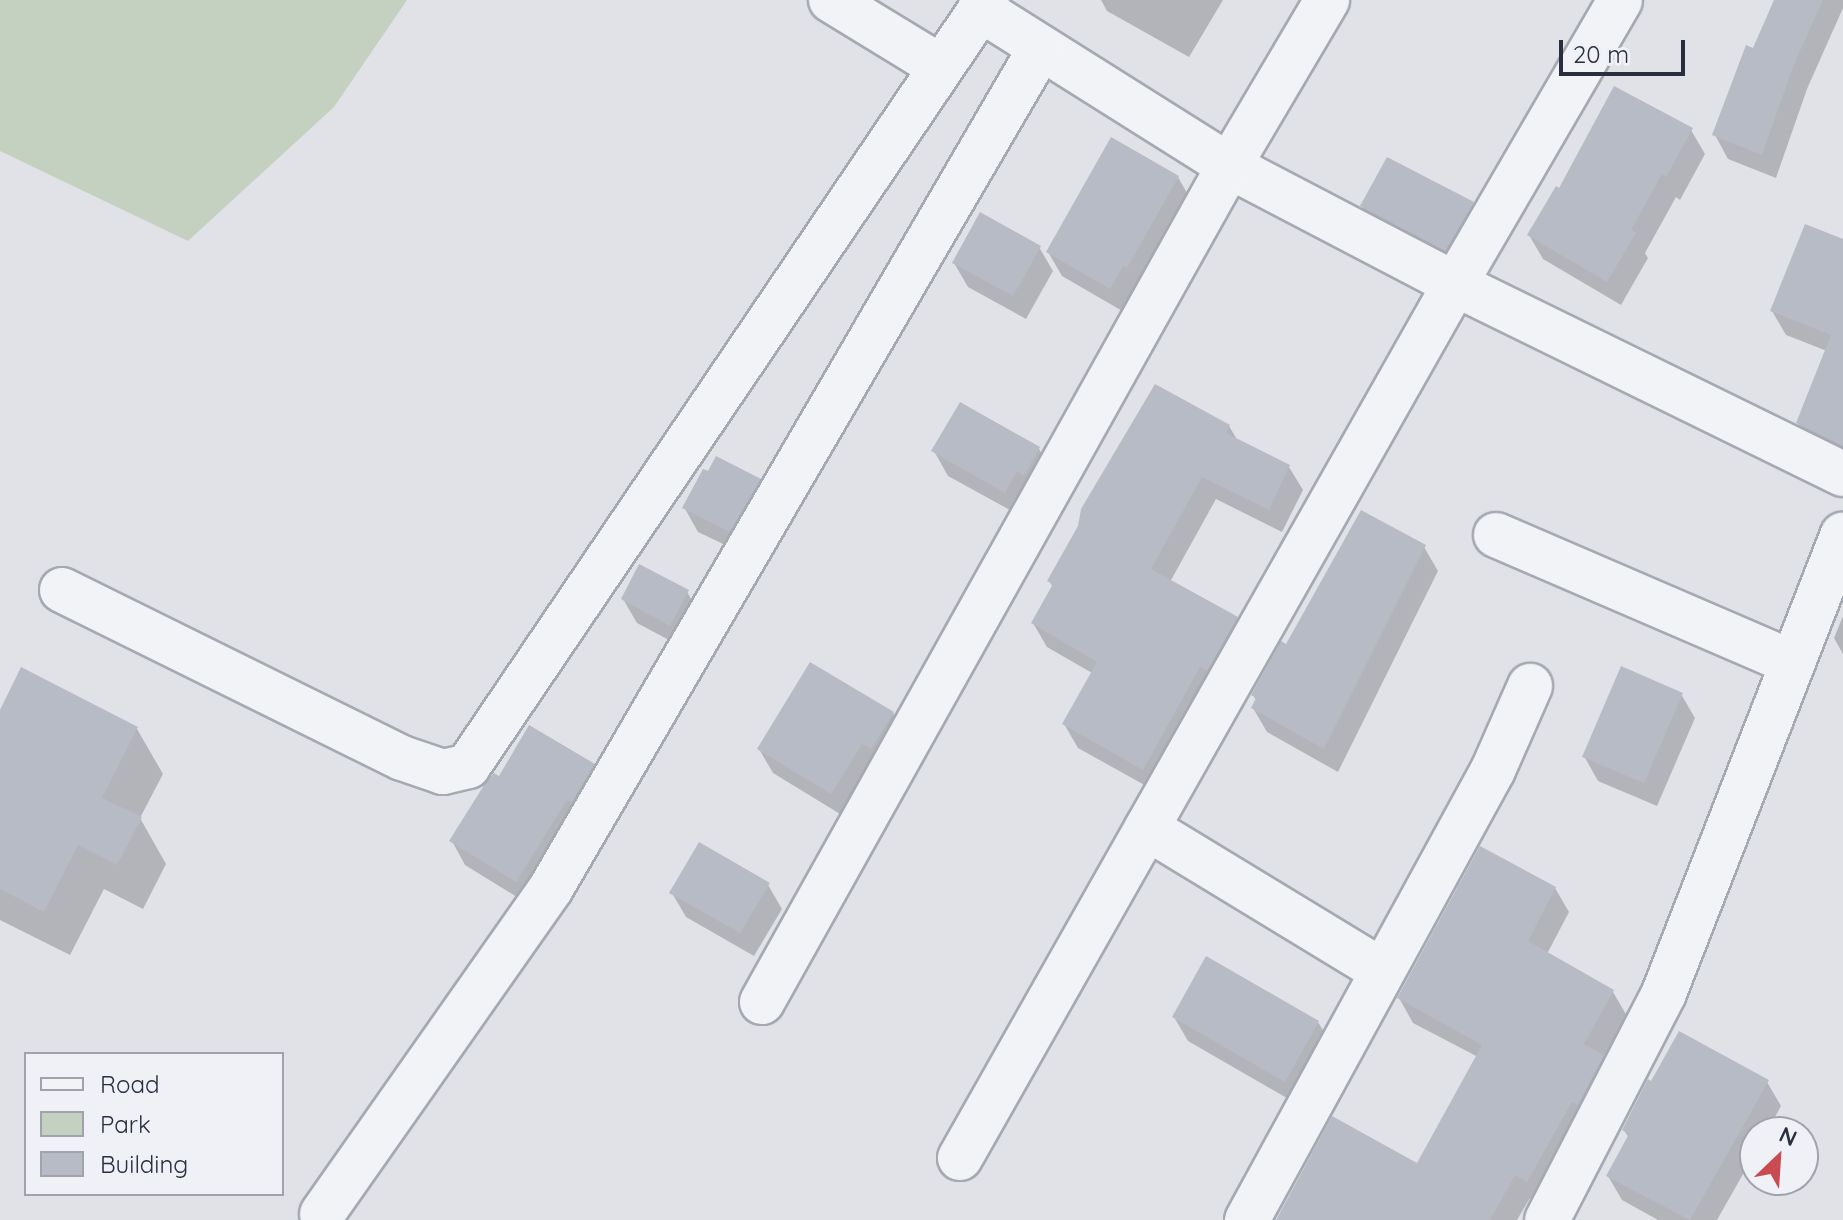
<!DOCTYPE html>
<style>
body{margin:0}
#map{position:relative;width:1843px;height:1220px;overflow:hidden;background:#e0e2e8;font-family:Quicksand,sans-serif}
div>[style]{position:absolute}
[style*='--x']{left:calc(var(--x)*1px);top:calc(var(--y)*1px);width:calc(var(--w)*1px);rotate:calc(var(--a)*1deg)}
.green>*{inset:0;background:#c4d1c1}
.shadow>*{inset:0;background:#0003}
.building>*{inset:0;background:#b7bbc5}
.roads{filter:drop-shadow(2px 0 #a5a9b2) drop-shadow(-2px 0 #a5a9b2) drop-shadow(0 2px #a5a9b2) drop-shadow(0 -2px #a5a9b2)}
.minor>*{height:44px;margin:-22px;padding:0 22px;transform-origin:22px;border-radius:22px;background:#f2f3f7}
span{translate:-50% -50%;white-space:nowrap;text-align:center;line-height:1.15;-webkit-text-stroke:6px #eff1f6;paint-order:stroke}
.legend{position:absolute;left:24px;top:1052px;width:260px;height:144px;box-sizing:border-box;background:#eff1f6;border:2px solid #a0a3ac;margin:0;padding:10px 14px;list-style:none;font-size:24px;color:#292f3e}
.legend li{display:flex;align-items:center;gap:16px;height:40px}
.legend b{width:40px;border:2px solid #a0a3ac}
.north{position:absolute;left:1739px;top:1116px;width:80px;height:80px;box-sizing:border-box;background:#eff1f6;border:2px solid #a0a3ac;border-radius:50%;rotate:25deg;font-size:22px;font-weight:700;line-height:32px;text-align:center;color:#292f3e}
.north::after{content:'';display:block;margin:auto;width:28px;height:36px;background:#c74b50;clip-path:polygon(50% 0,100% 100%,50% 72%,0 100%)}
.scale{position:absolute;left:1559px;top:40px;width:126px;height:36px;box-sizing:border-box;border:4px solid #292f3e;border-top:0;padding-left:10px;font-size:24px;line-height:28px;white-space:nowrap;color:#292f3e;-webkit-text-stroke:6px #eff1f6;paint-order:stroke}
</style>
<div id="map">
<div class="green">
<i style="clip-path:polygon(0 0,407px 0,334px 107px,188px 241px,0 151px)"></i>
</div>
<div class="shadow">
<i style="clip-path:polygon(1101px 0,1223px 0,1189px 57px,1107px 11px)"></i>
<i style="clip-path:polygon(1776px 0,1843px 0,1843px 8px,1807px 89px,1776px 178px,1728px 159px,1715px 135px)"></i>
<i style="clip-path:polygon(1691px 130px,1705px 154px,1680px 200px,1676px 197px,1645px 253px,1648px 258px,1621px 305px,1543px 259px,1529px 235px,1559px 191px)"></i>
<i style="clip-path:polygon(1178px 177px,1192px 202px,1124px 312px,1062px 276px,1048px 252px)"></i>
<i style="clip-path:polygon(1472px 204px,1486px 228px,1459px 274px,1376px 230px,1362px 206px)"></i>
<i style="clip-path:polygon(1843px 241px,1843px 467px,1814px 451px,1798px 423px,1827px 351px,1786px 335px,1772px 311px)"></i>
<i style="clip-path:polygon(1039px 247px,1053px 271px,1026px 319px,968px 287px,954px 263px)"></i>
<i style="clip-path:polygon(1229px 426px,1238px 441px,1289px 467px,1303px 490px,1282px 532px,1216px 499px,1170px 582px,1236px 618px,1250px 642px,1157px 792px,1078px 748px,1064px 724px,1092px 673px,1047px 647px,1033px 623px,1053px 587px,1049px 581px)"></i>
<i style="clip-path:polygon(1039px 449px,1053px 473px,1019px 515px,948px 476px,934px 451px)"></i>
<i style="clip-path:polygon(759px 480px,773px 504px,744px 554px,698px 532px,684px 507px)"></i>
<i style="clip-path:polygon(1424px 547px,1438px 571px,1338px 772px,1267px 732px,1253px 708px,1257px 702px,1253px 695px,1287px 647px)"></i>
<i style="clip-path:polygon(687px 592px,701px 616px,684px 648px,637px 623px,623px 599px)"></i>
<i style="clip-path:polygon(1843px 616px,1843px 654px,1834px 638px)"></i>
<i style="clip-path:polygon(1681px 694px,1695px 718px,1657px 806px,1598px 781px,1584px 756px)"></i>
<i style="clip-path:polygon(893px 713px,907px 737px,845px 817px,773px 773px,759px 749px)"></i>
<i style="clip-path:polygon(0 714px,137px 729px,163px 774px,140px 818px,166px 864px,143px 909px,104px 889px,70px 955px,0 920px)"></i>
<i style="clip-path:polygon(593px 765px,607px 789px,530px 905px,465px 865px,452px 841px,500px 779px)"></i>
<i style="clip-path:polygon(768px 885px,782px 909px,754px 956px,686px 917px,672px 893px)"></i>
<i style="clip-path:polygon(1555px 888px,1569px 912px,1547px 954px,1613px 992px,1627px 1016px,1603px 1058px,1616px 1081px,1541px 1205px,1530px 1198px,1517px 1220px,1278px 1220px,1418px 1166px,1478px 1057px,1413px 1023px,1399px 998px)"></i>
<i style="clip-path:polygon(1174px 1017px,1318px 1022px,1332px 1046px,1299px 1105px,1188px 1041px)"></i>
<i style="clip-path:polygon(1767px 1082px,1781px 1106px,1767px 1132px,1755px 1132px,1755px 1153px,1717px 1220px,1658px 1220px,1622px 1200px,1608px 1176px,1629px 1138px,1624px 1130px)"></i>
</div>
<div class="building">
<i style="clip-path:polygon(1774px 0,1823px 0,1794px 64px,1762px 155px,1712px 135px,1746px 45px,1753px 48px)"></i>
<i style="clip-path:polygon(1614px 86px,1693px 128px,1666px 177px,1662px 174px,1631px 230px,1636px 233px,1607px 282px,1527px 235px,1556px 186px,1559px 188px)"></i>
<i style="clip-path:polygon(1111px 137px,1179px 176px,1127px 268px,1123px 266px,1110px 289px,1046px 252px)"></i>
<i style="clip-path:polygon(1387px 157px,1474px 202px,1445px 251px,1360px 206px)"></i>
<i style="clip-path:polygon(980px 212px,1041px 246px,1013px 296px,952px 263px)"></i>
<i style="clip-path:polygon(1805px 224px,1843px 239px,1843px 446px,1796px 423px,1831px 335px,1770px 311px)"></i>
<i style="clip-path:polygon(1155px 384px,1230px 425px,1226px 433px,1290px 465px,1269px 510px,1202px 477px,1151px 569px,1238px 617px,1207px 671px,1200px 667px,1143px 770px,1062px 724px,1097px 662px,1031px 623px,1053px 584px,1047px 581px,1078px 526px,1081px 509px)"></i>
<i style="clip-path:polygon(960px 402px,1040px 447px,1024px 476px,1017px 471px,1005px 493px,931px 451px)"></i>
<i style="clip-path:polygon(716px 456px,761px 479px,730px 532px,682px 508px,703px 469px,708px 471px)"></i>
<i style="clip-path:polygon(1361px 510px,1426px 545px,1324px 749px,1251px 708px,1256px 698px,1251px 695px,1281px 641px,1286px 644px)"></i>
<i style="clip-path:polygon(639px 564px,689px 590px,670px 626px,621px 599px)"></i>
<i style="clip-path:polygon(810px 662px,894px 712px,871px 749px,862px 744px,831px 794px,757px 749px)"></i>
<i style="clip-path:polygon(1621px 666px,1683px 693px,1644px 783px,1582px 757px)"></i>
<i style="clip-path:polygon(21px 667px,138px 727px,102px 798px,142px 817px,117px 865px,78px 845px,44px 912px,0 889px,0 710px)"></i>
<i style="clip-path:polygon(529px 725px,595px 764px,572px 802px,567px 800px,516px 882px,449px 841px,486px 782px,494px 773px,499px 776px)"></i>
<i style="clip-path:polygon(699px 842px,770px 883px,740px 933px,669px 893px)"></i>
<i style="clip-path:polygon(1480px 846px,1556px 887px,1528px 941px,1614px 990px,1584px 1044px,1604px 1055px,1578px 1105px,1572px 1102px,1527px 1182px,1515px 1175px,1490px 1220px,1276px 1220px,1332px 1116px,1417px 1163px,1482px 1045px,1397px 998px)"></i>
<i style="clip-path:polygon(1206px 956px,1319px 1021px,1285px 1082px,1172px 1017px)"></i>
<i style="clip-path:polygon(1679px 1031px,1769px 1080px,1690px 1220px,1606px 1176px,1629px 1134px,1622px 1130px,1648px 1079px,1651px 1081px)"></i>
</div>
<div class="roads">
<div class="minor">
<i style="--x:831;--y:0;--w:127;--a:31.4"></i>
<i style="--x:980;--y:9;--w:294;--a:32.2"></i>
<i style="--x:1229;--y:166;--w:255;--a:27.6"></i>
<i style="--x:1455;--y:284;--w:432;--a:26.1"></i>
<i style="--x:1496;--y:535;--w:323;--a:23.3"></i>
<i style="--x:62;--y:590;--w:379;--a:26.3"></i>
<i style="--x:402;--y:758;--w:43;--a:18.9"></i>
<i style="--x:443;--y:772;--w:26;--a:-13"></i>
<i style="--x:468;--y:766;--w:925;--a:-55.88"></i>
<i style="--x:1147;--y:828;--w:275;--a:31.3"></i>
<i style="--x:762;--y:1002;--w:958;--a:-60.81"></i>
<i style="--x:1229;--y:166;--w:193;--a:-59.4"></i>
<i style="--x:960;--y:1158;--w:1004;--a:-60.47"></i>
<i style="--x:1455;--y:284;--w:328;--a:-59.8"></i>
<i style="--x:322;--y:1214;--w:398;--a:-54.9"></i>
<i style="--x:551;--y:888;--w:971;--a:-59.76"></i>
<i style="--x:1247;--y:1220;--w:513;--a:-61.34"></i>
<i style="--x:1493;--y:770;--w:92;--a:-66.2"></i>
<i style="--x:1547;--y:1220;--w:255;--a:-62.7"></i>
<i style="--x:1664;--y:993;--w:492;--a:-68.7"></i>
</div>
</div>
<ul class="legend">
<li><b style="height:10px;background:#f2f3f7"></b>Road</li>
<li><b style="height:22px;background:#c4d1c1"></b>Park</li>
<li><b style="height:22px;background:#b7bbc5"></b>Building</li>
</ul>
<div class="north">N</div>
<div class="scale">20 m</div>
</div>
